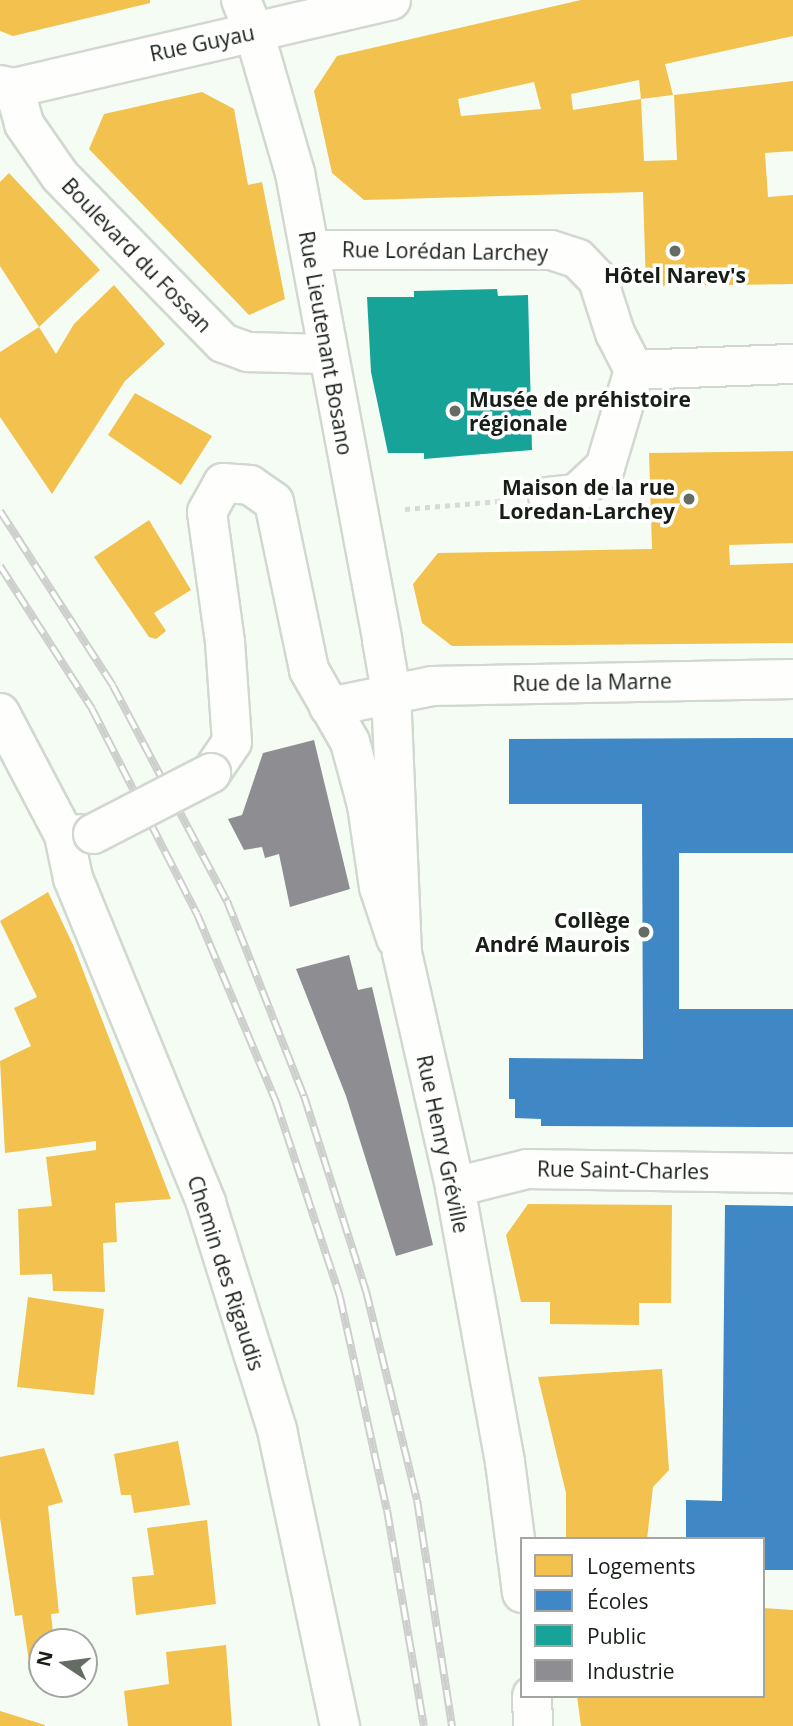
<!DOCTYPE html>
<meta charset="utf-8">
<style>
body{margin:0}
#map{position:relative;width:793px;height:1726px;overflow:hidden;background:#f5fcf4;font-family:"Open Sans",sans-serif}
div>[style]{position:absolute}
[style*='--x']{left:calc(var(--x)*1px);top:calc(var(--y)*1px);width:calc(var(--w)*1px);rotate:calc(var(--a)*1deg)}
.homes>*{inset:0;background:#f2c14e}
.schools>*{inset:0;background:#3f88c5}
.public>*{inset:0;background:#17a398}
.industry>*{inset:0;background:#8d8d92}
.path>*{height:4.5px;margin-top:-2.25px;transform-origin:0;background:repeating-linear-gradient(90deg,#d7dad7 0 5px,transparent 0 10px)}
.roads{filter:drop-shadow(2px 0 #d1d8d0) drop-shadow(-2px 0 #d1d8d0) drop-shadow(0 2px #d1d8d0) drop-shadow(0 -2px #d1d8d0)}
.minor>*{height:38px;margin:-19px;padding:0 19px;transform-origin:19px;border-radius:19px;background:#fefffd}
.major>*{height:38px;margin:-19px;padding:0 19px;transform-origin:19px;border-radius:19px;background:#fefffd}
.rail>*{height:8px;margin-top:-4px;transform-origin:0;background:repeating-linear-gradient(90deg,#fff 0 16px,#cdcfcc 0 32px);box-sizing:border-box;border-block:2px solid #cdcfcc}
.bridges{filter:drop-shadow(2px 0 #d1d8d0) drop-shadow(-2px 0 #d1d8d0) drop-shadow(0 2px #d1d8d0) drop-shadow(0 -2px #d1d8d0)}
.minor-bridge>*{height:38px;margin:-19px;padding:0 19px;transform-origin:19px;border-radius:19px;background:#fefffd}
.dots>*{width:19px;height:19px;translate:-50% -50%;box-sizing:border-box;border:4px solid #fff;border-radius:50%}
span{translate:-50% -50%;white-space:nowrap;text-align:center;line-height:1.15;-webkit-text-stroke:7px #fff;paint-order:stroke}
.street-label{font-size:21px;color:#171e16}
.poi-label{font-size:21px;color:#171e16;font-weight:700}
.left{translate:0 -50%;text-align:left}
.right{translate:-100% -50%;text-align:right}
.legend{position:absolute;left:520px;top:1537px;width:245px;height:161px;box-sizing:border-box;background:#fff;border:2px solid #a2a5a2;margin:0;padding:9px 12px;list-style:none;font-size:21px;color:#171e16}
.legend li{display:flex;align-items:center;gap:14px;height:35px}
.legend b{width:35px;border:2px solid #a2a5a2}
.north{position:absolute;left:28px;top:1628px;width:70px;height:70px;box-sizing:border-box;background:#fff;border:2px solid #a2a5a2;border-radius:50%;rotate:283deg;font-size:19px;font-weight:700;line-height:28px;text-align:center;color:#171e16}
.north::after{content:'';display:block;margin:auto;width:24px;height:32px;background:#656c64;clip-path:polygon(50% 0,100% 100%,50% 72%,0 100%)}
</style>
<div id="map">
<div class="homes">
<i style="clip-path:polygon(0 0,150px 0,150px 3px,13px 36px,0 31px)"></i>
<i style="clip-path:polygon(evenodd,581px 0,793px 0,793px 36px,665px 64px,673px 95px,641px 99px,639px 80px,571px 94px,573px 110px,641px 99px,644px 161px,677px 160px,674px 95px,793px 81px,793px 151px,765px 153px,768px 197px,793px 195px,793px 284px,646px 286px,643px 192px,364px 200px,332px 173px,314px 91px,337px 56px,581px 0,534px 82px,541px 109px,461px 116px,458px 99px,534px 82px)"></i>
<i style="clip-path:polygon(202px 92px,234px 109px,248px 185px,262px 182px,285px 299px,249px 315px,89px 149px,104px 114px)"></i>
<i style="clip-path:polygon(9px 173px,100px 270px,39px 327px,0 266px,0 182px)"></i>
<i style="clip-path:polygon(114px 285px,165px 344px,125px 381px,52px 494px,0 417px,0 352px,39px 327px,56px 354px,74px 324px)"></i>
<i style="clip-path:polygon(135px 393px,212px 436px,181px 485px,108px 435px)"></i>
<i style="clip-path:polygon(793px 451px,793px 543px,729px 545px,730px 565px,793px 563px,793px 643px,452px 646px,422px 623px,413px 584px,438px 553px,652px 549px,649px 453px)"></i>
<i style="clip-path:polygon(149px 520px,191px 590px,154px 613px,166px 631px,156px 639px,149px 637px,94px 557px)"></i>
<i style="clip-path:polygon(48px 892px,74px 947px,171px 1199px,115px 1203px,117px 1242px,103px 1243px,105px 1292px,53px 1291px,52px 1274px,20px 1275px,18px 1209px,52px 1206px,46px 1157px,96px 1150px,96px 1141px,5px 1153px,0 1061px,31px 1046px,14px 1008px,37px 997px,0 921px)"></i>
<i style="clip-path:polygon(528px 1204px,672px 1205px,671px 1303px,639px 1303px,639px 1325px,550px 1324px,550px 1302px,521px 1302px,506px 1235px)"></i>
<i style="clip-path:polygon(28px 1297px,104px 1309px,94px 1395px,17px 1387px)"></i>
<i style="clip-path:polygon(662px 1369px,669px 1470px,653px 1487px,647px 1539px,566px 1539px,566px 1493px,538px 1377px)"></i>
<i style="clip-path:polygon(178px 1441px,190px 1505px,134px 1513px,131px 1495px,121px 1495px,114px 1454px)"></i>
<i style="clip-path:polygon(44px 1448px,63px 1502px,48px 1506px,59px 1613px,51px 1614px,54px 1642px,42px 1642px,42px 1659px,29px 1661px,22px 1615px,15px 1616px,0 1518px,0 1457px)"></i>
<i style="clip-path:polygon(207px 1520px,216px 1604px,136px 1615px,132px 1577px,154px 1575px,147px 1528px)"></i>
<i style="clip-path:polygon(763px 1608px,793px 1610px,793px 1726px,581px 1726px,577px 1696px,763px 1696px)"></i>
<i style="clip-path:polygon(226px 1645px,232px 1726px,128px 1726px,124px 1691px,169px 1684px,166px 1652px)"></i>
<i style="clip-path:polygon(0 1711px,45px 1725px,45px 1726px,0 1726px)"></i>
</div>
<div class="schools">
<i style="clip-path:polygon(793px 738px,793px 853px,679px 853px,679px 1009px,793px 1009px,793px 1127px,541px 1126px,541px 1119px,515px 1118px,515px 1099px,509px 1099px,509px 1058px,643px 1059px,642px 804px,509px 804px,509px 739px)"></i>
<i style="clip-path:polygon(725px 1205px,793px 1206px,793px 1570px,763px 1570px,763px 1539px,686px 1539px,686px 1500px,722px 1501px)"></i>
</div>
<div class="public">
<i style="clip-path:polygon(497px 289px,498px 296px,528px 295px,532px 450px,424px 459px,424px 453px,388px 453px,371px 372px,367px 297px,414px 297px,414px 291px)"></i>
</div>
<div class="industry">
<i style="clip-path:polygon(314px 740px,350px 889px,290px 907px,279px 854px,265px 858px,262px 847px,244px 850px,228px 819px,242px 815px,263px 753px)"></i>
<i style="clip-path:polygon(349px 955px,358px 990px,372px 987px,433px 1245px,396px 1256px,346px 1096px,296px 969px)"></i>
</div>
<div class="path">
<i style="--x:405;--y:509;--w:96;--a:-4.8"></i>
</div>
<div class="roads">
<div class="minor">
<i style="--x:0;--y:85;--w:14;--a:12"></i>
<i style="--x:14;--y:88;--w:387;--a:-13.1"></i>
<i style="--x:14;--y:88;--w:37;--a:74"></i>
<i style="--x:24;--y:124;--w:63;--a:55.3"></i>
<i style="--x:60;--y:176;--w:233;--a:45.7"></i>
<i style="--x:223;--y:343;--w:27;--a:20"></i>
<i style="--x:248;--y:352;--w:77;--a:1.5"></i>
<i style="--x:310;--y:250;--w:241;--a:0"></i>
<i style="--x:551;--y:250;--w:28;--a:18"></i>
<i style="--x:578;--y:259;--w:29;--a:46"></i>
<i style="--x:598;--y:280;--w:56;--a:72.2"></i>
<i style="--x:615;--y:333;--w:42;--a:62.8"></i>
<i style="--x:634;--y:370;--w:101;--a:106.6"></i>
<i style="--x:605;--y:467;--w:40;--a:137"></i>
<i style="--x:576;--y:494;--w:28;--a:174"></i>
<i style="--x:634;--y:370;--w:159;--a:-2.2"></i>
<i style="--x:329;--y:707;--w:105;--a:-11.5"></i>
<i style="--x:432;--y:686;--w:361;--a:-1.1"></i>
<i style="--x:0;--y:713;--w:138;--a:62.3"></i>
<i style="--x:64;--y:835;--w:26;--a:-2"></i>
<i style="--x:211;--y:773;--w:37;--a:-56"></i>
<i style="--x:232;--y:742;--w:100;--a:-94"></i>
<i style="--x:225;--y:642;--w:131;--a:-97.9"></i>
<i style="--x:207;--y:512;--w:33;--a:-61"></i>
<i style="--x:223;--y:483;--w:27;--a:4"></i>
<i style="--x:250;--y:485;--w:29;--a:35"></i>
<i style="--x:274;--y:502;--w:172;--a:78.2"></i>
<i style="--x:309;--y:670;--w:83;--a:60.3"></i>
<i style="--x:350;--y:742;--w:65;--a:74.9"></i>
<i style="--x:367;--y:805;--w:83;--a:81.7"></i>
<i style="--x:379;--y:887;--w:54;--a:71.6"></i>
<i style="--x:64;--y:835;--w:44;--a:78.2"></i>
<i style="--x:73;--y:878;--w:351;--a:67.7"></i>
<i style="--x:206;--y:1203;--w:238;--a:72.6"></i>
<i style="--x:277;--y:1430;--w:303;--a:78"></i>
<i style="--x:455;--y:1187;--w:74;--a:-14"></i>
<i style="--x:527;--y:1169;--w:266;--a:0.9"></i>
</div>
<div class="major">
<i style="--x:241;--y:0;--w:35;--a:68"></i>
<i style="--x:254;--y:32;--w:147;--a:73.8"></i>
<i style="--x:295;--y:173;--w:475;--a:79.4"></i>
<i style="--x:382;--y:640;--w:53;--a:80.2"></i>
<i style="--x:391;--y:692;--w:261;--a:87.6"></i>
<i style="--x:402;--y:953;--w:240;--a:77.2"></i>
<i style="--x:455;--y:1187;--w:280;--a:79.7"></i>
<i style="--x:505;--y:1462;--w:132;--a:82.6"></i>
<i style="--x:532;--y:1696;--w:30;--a:88"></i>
</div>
</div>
<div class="rail">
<i style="--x:0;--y:511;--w:208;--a:57.1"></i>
<i style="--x:113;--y:686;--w:243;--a:62.1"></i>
<i style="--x:227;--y:901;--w:210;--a:68.5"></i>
<i style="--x:304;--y:1096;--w:205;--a:72.4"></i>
<i style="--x:366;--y:1291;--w:215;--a:76.3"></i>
<i style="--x:417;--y:1500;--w:229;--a:81.2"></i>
<i style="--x:0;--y:566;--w:170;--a:57.2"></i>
<i style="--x:92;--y:709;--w:230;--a:62.9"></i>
<i style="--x:197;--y:914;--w:204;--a:67.2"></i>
<i style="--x:276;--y:1102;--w:205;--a:71.8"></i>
<i style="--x:340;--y:1297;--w:218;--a:77.6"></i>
<i style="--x:387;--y:1510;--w:219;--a:80.3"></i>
</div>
<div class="bridges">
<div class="minor-bridge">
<i style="--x:93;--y:834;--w:133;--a:-27.3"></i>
</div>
</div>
<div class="dots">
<i style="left:675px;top:251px;background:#656c64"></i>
<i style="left:455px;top:411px;background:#656c64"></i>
<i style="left:689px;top:499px;background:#656c64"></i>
<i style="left:644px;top:932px;background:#656c64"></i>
</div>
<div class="street-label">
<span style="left:202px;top:43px;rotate:-12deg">Rue Guyau</span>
<span style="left:445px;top:251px;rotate:1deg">Rue Lorédan Larchey</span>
<span style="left:137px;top:255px;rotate:46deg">Boulevard du Fossan</span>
<span style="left:326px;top:343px;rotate:80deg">Rue Lieutenant Bosano</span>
<span style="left:592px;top:682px;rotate:-1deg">Rue de la Marne</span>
<span style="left:443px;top:1144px;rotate:78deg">Rue Henry Gréville</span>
<span style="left:623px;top:1170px;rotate:1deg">Rue Saint-Charles</span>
<span style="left:226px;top:1273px;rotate:72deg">Chemin des Rigaudis</span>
</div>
<div class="poi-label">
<span style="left:675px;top:275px">Hôtel Narev's</span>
<span class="left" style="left:469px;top:411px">Musée de préhistoire<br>régionale</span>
<span class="right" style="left:675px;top:499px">Maison de la rue<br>Loredan-Larchey</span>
<span class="right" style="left:630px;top:932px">Collège<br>André Maurois</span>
</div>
<ul class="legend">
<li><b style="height:19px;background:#f2c14e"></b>Logements</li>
<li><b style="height:19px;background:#3f88c5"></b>Écoles</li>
<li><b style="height:19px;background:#17a398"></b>Public</li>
<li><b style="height:19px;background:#8d8d92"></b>Industrie</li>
</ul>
<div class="north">N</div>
</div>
